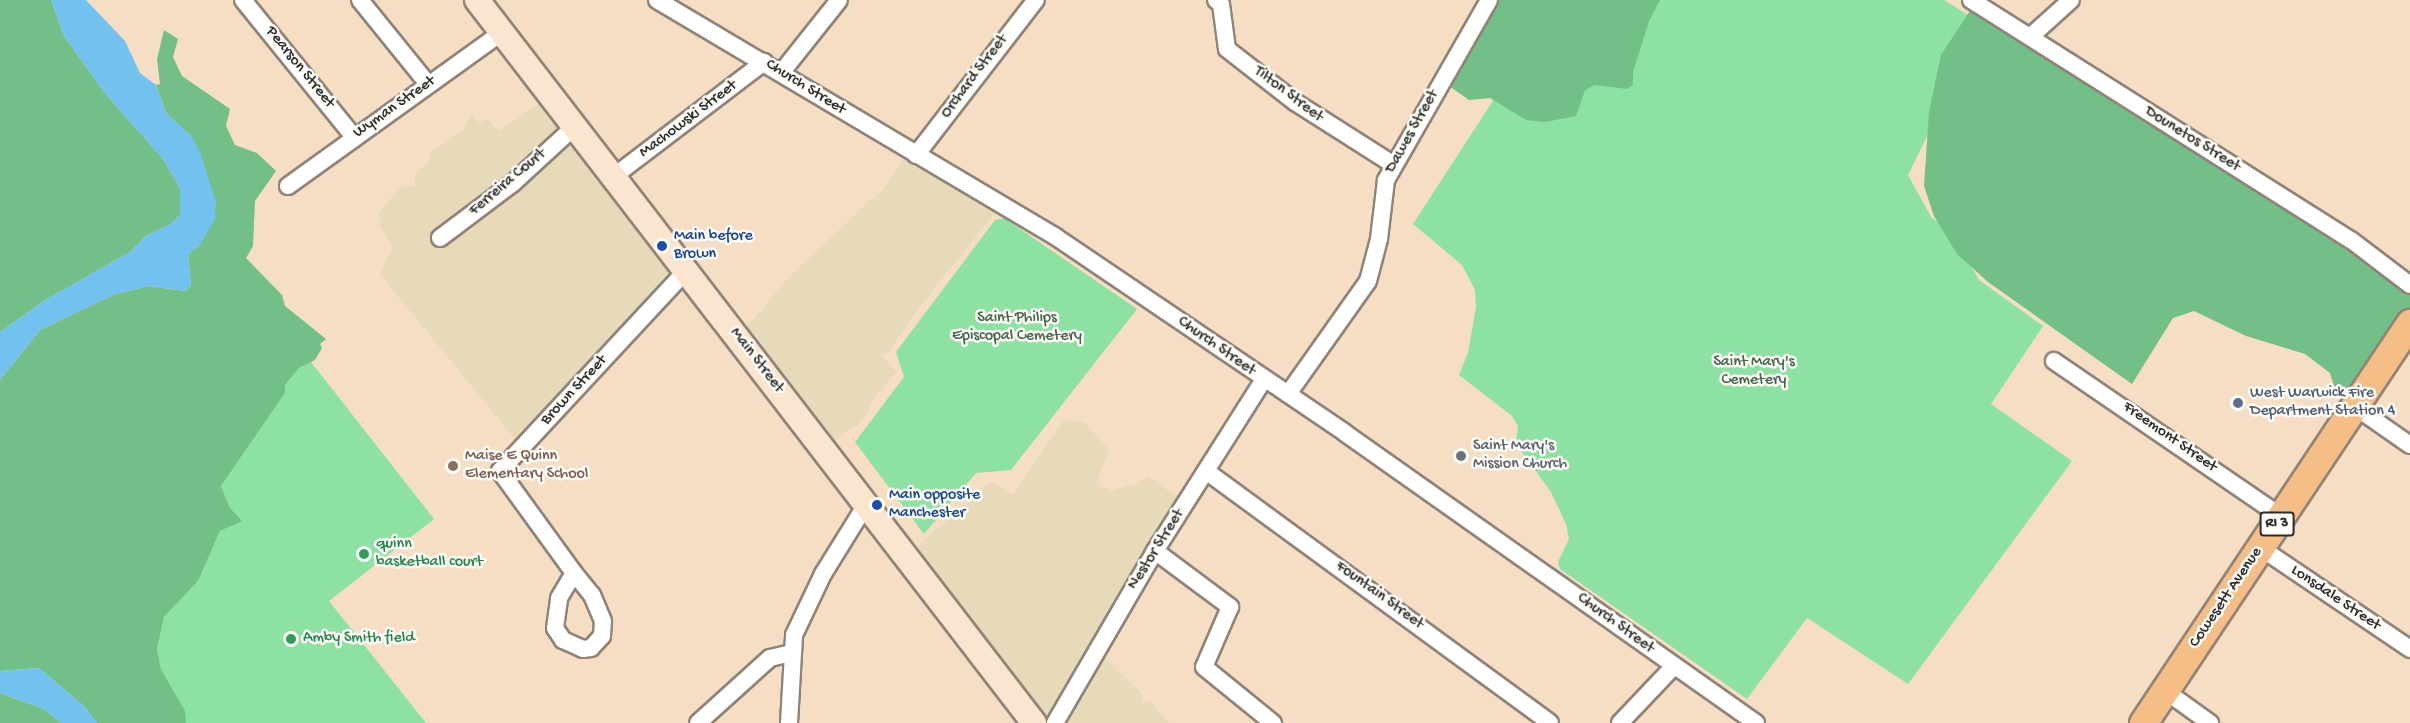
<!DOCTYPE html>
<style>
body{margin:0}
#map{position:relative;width:2410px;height:723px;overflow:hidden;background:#f5dec4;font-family:"Gochi Hand",sans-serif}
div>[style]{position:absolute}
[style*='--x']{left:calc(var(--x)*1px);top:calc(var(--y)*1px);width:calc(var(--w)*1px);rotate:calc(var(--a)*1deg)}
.built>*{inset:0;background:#e6daba}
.green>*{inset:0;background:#8de1a2}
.forest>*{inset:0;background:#72bf88}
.water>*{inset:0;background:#73c1ee}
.roads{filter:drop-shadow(2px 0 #908478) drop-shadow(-2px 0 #908478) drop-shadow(0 2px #908478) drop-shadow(0 -2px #908478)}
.street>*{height:16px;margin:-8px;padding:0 8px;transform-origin:8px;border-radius:8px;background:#fff}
.secondary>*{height:24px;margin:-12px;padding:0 12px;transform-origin:12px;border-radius:12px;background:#fbe5cf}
.primary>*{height:27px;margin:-13.5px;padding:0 13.5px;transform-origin:13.5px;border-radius:13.5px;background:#f6be87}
.dots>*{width:16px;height:16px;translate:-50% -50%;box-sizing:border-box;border:3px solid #fdfcf7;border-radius:50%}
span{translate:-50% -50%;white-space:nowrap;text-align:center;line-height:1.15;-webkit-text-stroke:5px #fdfcf7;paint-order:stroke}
.shield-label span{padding:2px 4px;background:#fdfcf7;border:2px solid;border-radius:4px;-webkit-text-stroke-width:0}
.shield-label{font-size:15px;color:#2b2b2b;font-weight:700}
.street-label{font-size:16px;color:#2b2b2b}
.transit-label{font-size:16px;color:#164399}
.left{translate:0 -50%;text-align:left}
.park-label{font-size:16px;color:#48624f}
.service-label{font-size:16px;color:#4e5e75}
.worship-label{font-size:16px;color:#5b616d}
.education-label{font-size:16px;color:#785e54}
.leisure-label{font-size:16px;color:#27864d}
</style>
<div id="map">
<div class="built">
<i style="clip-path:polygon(550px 96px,683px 268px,520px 445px,379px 273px,394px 248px,380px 226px,379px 213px,400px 188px,415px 185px,415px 176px,428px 163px,431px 151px,463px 131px,472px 113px,479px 123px,487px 119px,499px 131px)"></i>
<i style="clip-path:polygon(909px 149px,1001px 205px,917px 310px,888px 353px,881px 355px,897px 372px,870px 403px,869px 410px,858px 424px,825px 448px,737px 333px,756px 317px,788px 278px,886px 186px)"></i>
<i style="clip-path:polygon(1064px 420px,1084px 422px,1109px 450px,1096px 483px,1111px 492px,1128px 485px,1135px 486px,1147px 476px,1183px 501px,1098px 652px,1143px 695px,1142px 702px,1150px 701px,1169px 723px,1035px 723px,908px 555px,991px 482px,1013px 495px)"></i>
</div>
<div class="green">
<i style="clip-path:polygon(1574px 0,1944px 0,1982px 24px,1908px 175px,1931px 217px,1953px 234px,1979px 280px,2043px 326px,1991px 404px,2072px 461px,1908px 684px,1807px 618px,1747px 699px,1560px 569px,1558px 562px,1569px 539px,1566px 524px,1551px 492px,1516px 444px,1518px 426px,1512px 416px,1459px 375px,1468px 353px,1476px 307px,1475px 290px,1462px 265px,1413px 224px,1522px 56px)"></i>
<i style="clip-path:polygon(1004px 218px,1137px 309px,1011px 470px,976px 473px,924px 534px,855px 442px,904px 377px,896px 352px,995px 220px)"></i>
<i style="clip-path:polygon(311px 362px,434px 519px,329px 601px,426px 723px,181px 723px,177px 697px,161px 669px,157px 649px,164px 617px,198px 581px,230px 508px,221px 486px,285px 393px,285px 385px,299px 368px)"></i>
</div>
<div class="forest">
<i style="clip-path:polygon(0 0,51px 0,64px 36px,104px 92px,163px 159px,180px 188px,180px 215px,171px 224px,147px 235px,130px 252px,44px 301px,0 332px)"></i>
<i style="clip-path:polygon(1489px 0,1660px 0,1649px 21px,1633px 72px,1633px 85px,1627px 89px,1595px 85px,1585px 90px,1576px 116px,1545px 122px,1526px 120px,1490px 98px,1469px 100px,1442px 81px)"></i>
<i style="clip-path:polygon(1975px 3px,2410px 287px,2410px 333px,2359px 406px,2334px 386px,2330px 373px,2305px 354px,2246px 336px,2194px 311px,2173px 318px,2132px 384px,1988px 282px,1957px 254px,1934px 216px,1924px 186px,1929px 112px,1941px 55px)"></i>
<i style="clip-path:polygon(164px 30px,178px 39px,173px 57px,182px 76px,230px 109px,226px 126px,235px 145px,257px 153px,276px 171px,255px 201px,253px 246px,246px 258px,282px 295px,285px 306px,326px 339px,320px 344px,322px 348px,315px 360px,299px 368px,285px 385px,285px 393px,221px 486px,230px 508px,242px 521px,220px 531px,198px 581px,164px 617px,157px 649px,161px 669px,185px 711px,186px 723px,97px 723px,84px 706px,39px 668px,0 671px,0 380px,40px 330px,115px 294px,149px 286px,186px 291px,191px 285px,188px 254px,200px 245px,192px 137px,166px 113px,156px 85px,160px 84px,157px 59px)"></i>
<i style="clip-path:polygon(0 693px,44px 709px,61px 723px,0 723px)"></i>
</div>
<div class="water">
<i style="clip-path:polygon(51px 0,86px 0,125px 41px,140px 73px,156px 85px,166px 113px,192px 137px,200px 152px,216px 202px,215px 219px,200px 245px,188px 254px,191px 285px,186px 291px,149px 286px,115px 294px,40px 330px,0 380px,0 332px,44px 301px,130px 252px,147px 235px,171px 224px,180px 215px,180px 188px,163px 159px,104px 92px,64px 36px)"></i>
<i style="clip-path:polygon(39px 668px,84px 706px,97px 723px,61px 723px,44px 709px,0 693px,0 671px)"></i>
</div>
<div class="roads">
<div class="street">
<i style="--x:243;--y:0;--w:176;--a:51"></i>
<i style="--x:360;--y:0;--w:108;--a:51"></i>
<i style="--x:657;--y:0;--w:464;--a:30.7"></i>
<i style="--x:1056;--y:237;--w:349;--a:34.1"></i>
<i style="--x:1345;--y:433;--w:503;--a:35.21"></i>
<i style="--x:1216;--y:0;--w:6;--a:39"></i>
<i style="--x:1221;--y:4;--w:45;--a:82.4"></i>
<i style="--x:1227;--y:49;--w:86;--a:37.9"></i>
<i style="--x:1295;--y:102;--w:117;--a:32.5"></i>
<i style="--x:1971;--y:0;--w:449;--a:32.3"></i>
<i style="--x:2351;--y:240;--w:74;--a:37.3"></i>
<i style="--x:2030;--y:37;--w:55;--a:-42.1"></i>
<i style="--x:781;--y:73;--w:93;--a:-51.5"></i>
<i style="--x:916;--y:155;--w:196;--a:-52.3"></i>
<i style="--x:613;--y:177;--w:190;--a:-37.3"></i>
<i style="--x:288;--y:186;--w:264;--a:-35.7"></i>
<i style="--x:440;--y:238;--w:90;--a:-36.9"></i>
<i style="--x:512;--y:184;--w:86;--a:-42.6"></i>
<i style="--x:2054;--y:361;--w:276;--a:34.4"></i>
<i style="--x:1288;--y:394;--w:138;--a:-54.7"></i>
<i style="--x:1368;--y:281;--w:43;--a:-75.3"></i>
<i style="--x:1379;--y:239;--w:59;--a:-83.2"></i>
<i style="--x:1386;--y:180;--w:207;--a:-60.2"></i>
<i style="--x:2354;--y:406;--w:68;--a:34.9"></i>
<i style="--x:1206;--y:471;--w:426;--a:36.2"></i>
<i style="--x:2261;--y:548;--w:180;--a:34.1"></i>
<i style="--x:1155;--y:551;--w:94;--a:36.7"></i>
<i style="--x:1230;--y:607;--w:65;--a:113.4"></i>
<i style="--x:1204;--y:667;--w:89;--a:39.1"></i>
<i style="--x:574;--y:573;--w:126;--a:-126"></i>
<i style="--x:500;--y:471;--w:273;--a:-47.1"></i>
<i style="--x:574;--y:573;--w:28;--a:51"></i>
<i style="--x:592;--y:595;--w:28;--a:67"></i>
<i style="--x:603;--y:621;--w:15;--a:94"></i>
<i style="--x:602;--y:636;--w:16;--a:133"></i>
<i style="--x:591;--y:648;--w:8;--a:173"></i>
<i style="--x:583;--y:649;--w:22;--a:-156"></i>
<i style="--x:563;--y:640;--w:14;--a:-124"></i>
<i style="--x:555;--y:628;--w:30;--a:-82"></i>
<i style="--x:559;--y:598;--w:29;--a:-59"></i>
<i style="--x:2164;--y:690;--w:57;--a:35.7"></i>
<i style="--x:698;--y:723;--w:97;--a:-42.1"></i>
<i style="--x:770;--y:658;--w:22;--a:-13"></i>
<i style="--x:789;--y:723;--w:88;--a:-86.7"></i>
<i style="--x:794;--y:635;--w:68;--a:-64.6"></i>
<i style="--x:823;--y:574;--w:84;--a:-58.2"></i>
<i style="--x:1055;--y:723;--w:199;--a:-59.8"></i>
<i style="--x:1155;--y:551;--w:204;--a:-57.6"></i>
<i style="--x:1620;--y:723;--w:79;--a:-46.5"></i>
</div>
<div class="secondary">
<i style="--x:477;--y:0;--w:913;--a:52.39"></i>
</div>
<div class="primary">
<i style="--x:2143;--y:723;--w:481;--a:-56.3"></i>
</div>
</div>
<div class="dots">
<i style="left:662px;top:246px;background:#1a4fb4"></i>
<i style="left:2238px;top:403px;background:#5c6f8a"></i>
<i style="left:1461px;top:456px;background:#6b7280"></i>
<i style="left:453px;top:466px;background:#8d6e63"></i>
<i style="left:877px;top:505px;background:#1a4fb4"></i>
<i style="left:364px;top:554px;background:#2e9e5b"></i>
<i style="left:291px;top:639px;background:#2e9e5b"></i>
</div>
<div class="shield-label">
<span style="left:2277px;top:524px">RI 3</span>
</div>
<div class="street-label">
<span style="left:299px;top:68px;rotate:51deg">Pearson Street</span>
<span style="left:975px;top:77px;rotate:-53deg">Orchard Street</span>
<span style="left:805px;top:88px;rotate:32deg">Church Street</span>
<span style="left:1288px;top:95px;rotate:37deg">Tilton Street</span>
<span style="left:395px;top:108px;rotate:-35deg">Wyman Street</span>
<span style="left:689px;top:120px;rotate:-37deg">Machowski Street</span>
<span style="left:1413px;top:132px;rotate:-61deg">Dawes Street</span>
<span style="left:2192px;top:140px;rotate:32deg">Dounetos Street</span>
<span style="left:508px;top:183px;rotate:-40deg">Ferreira Court</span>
<span style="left:1216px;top:347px;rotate:35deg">Church Street</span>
<span style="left:756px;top:361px;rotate:52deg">Main Street</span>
<span style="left:575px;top:391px;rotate:-47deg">Brown Street</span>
<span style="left:2169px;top:438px;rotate:35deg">Freemont Street</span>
<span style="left:1157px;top:550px;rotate:-58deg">Nestor Street</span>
<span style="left:1379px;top:596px;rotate:36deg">Fountain Street</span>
<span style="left:2227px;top:598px;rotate:-56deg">Cowesett Avenue</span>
<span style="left:2335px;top:599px;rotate:34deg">Lonsdale Street</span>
<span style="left:1615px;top:624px;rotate:36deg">Church Street</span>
</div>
<div class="transit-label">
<span class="left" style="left:674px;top:246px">Main before<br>Brown</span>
<span class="left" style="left:889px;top:505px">Main opposite<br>Manchester</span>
</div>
<div class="park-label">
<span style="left:1017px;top:328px">Saint Philips<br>Episcopal Cemetery</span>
<span style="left:1754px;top:372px">Saint Mary's<br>Cemetery</span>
</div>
<div class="service-label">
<span class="left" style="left:2250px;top:403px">West Warwick Fire<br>Department Station 4</span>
</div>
<div class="worship-label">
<span class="left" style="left:1473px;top:456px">Saint Mary's<br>Mission Church</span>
</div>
<div class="education-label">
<span class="left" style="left:465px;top:466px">Maise E Quinn<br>Elementary School</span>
</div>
<div class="leisure-label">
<span class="left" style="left:376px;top:554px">quinn<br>basketball court</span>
<span class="left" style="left:303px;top:639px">Amby Smith field</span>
</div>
</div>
